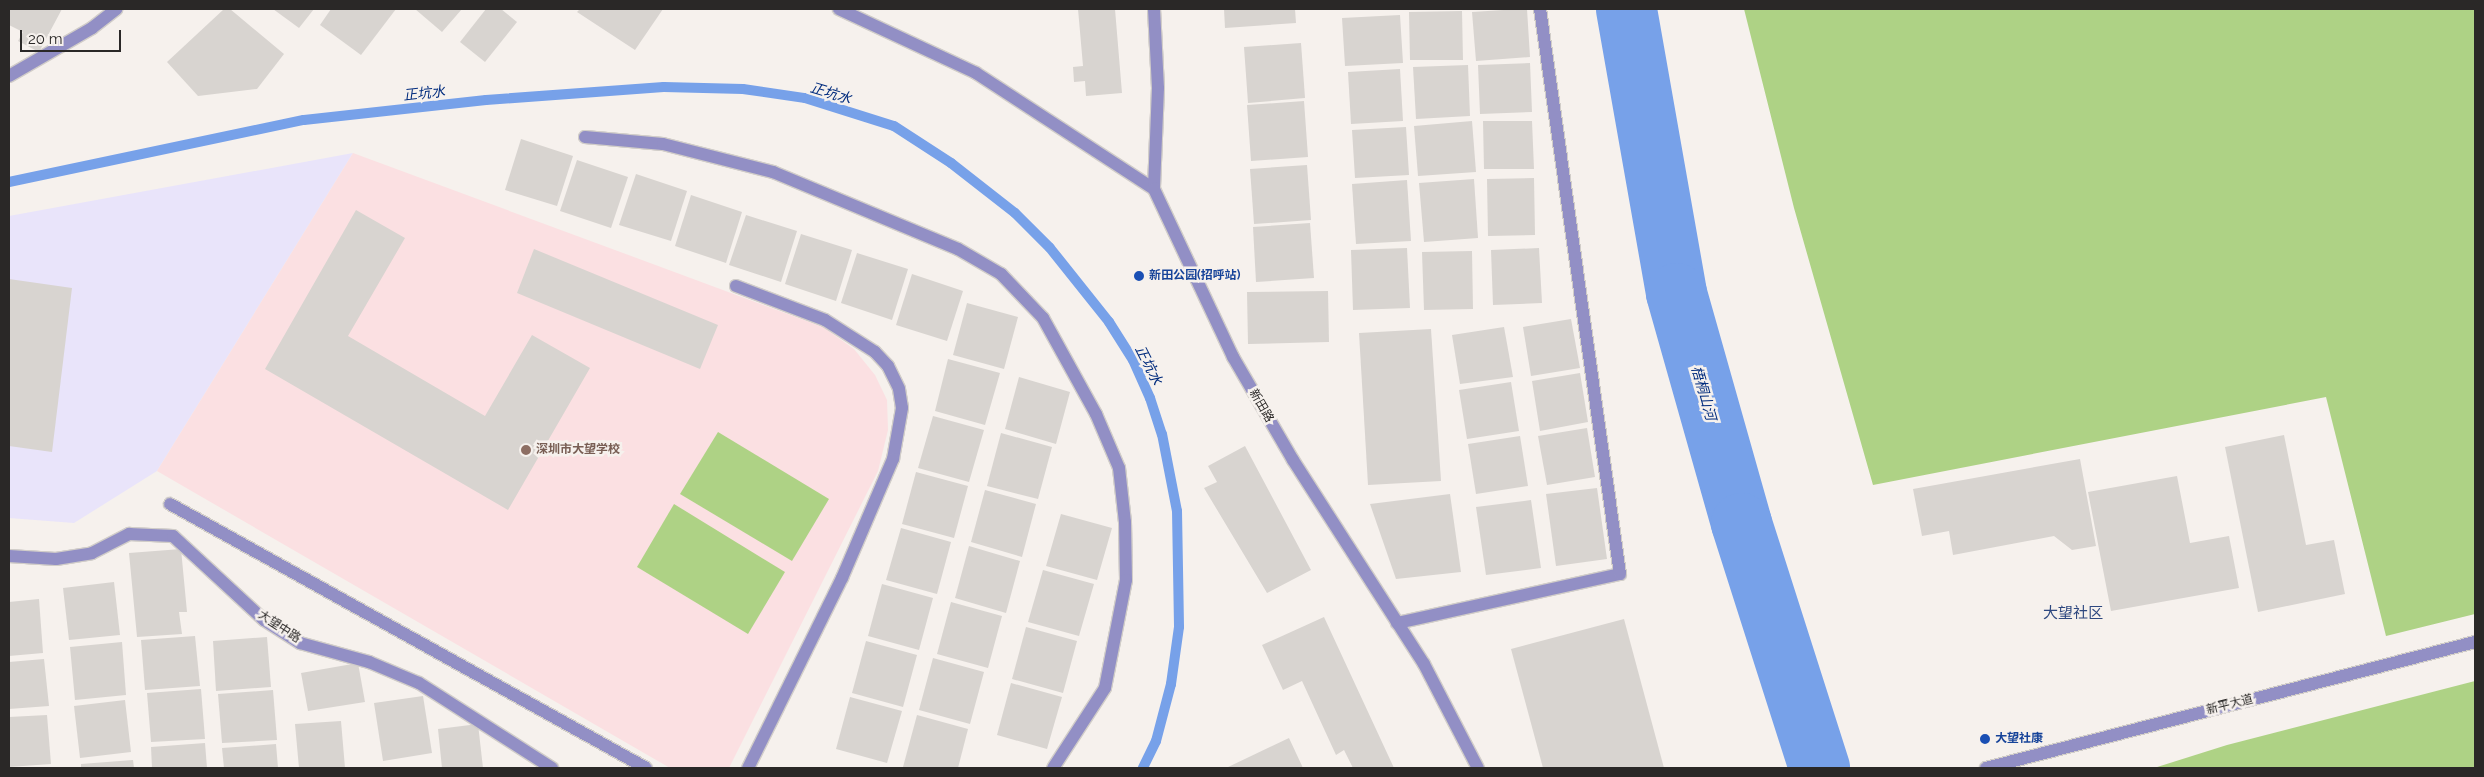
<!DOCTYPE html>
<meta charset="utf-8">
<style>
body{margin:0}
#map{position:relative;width:2484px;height:777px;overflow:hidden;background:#f6f1ed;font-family:Raleway,"Noto Sans SC",sans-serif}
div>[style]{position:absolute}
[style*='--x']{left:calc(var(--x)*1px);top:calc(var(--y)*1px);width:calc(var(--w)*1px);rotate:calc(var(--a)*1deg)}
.commercial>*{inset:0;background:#e9e4fa}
.education>*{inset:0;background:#fbe0e2}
.green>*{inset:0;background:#aed285}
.stream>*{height:10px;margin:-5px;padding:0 5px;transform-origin:5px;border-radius:5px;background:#77a1e9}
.river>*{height:61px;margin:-30.5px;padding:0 30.5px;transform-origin:30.5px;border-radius:30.5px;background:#77a1e9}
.building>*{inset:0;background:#d8d4d0}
.roads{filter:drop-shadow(1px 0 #d1cdc9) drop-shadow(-1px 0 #d1cdc9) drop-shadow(0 1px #d1cdc9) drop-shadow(0 -1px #d1cdc9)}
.service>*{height:12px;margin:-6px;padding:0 6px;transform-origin:6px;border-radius:6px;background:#928fc5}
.minor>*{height:12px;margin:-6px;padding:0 6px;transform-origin:6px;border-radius:6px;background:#928fc5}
.tertiary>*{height:12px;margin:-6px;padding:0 6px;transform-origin:6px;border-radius:6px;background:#928fc5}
.dots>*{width:14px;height:14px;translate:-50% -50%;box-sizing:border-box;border:2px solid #f6f1ed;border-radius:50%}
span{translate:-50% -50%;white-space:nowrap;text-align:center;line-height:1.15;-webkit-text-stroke:5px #f6f1ed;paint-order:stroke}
.transit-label{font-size:12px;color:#164399;font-weight:700}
.left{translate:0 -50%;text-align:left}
.street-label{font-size:12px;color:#2a2827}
.education-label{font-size:12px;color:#785e54;font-weight:700}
.water-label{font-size:14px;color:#002b7d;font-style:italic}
.quarter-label{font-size:15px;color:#2d477f}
.frame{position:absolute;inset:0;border:10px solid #2a2827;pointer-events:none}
.scale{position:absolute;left:20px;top:30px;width:101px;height:22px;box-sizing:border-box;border:2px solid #2a2827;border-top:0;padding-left:6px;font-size:15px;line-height:18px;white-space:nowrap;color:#2a2827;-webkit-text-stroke:4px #f6f1ed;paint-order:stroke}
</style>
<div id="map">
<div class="commercial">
<i style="clip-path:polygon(353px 153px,157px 471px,74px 523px,9px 518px,9px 216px)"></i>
</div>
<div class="education">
<i style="clip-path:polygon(353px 153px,823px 327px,854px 349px,875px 375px,887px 400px,888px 430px,878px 471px,729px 768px,670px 768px,157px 471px)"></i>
</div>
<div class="green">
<i style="clip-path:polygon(1744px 9px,2475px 9px,2475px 614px,2386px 636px,2326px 397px,1873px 485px,1794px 208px)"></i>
<i style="clip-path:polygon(718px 432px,829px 499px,792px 561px,680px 494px)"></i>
<i style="clip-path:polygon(674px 504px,785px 572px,748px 634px,637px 567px)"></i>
<i style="clip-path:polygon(2475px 681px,2475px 768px,2154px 768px,2227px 745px)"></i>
</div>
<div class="stream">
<i style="--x:9;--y:182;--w:301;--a:-11.9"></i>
<i style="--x:304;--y:120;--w:183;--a:-6.3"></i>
<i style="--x:486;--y:100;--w:178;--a:-4.2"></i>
<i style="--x:664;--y:87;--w:79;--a:1.5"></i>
<i style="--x:743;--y:89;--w:63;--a:8.3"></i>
<i style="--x:805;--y:98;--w:93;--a:17.5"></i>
<i style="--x:894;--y:126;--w:68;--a:33"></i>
<i style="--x:951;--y:163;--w:81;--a:38"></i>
<i style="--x:1015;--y:213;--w:49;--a:45"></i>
<i style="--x:1050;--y:248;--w:95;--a:51.4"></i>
<i style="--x:1109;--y:322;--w:45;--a:57.7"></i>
<i style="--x:1133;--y:360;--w:42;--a:65.9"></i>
<i style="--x:1150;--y:398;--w:38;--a:72"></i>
<i style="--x:1162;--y:434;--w:78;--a:79"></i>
<i style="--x:1177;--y:511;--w:116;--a:89"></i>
<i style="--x:1179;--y:627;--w:58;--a:98"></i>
<i style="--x:1171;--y:684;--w:59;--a:104.7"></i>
<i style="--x:1156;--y:741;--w:30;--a:116"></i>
</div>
<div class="river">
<i style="--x:1626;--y:9;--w:288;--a:80"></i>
<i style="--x:1676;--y:293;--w:239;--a:74.2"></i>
<i style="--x:1741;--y:523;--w:257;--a:72.3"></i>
</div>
<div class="building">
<i style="clip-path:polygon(9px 9px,62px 9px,39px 52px,18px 41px,23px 32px,9px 25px)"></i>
<i style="clip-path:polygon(224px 9px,230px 9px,284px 54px,257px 89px,198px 96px,167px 62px)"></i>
<i style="clip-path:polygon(273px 9px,314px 9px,299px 28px)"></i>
<i style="clip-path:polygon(331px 9px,396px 9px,361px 55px,320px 25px)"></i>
<i style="clip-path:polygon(415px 9px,462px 9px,442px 32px)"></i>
<i style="clip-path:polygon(486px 9px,501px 9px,517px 22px,485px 62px,460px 42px)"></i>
<i style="clip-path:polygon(580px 9px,663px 9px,635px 50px,577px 12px)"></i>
<i style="clip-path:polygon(1078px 9px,1115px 9px,1122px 93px,1086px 96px,1085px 81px,1074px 82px,1073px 67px,1083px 66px)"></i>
<i style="clip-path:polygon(1224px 9px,1295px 9px,1296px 23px,1225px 28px)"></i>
<i style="clip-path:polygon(1519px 9px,1527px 9px,1530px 57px,1476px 61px,1472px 12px)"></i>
<i style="clip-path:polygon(1462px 11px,1463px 60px,1410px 60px,1409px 12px)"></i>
<i style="clip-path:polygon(1400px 15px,1403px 63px,1345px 66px,1342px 18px)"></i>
<i style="clip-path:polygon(1301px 43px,1305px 98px,1248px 103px,1244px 47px)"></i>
<i style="clip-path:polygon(1530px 63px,1532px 112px,1480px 114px,1478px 65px)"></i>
<i style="clip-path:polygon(1468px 65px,1470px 116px,1416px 119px,1413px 67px)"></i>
<i style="clip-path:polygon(1400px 69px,1403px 121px,1351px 124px,1348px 72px)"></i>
<i style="clip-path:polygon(1304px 101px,1308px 157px,1251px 161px,1247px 105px)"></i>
<i style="clip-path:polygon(1472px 121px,1476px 172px,1418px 176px,1414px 126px)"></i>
<i style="clip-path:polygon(1483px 121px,1532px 121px,1534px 169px,1484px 169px)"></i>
<i style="clip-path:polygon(1406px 127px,1409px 175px,1355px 178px,1352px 130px)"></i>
<i style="clip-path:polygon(521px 139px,573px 156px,557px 206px,505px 190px)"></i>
<i style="clip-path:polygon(577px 160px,628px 177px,611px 228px,560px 211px)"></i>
<i style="clip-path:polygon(1307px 165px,1311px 220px,1254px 224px,1250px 169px)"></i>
<i style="clip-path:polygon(636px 174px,687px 191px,671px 241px,619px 225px)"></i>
<i style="clip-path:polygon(1534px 178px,1535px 235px,1488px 236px,1487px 179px)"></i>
<i style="clip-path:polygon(1474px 179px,1478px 238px,1424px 242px,1419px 183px)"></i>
<i style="clip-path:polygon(1407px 180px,1411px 241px,1356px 244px,1352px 184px)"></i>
<i style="clip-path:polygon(691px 195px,742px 212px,726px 263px,675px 246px)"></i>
<i style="clip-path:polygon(356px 210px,405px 238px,348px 336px,485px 416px,532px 335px,590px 368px,508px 510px,265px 369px)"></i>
<i style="clip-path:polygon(746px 215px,797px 231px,781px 282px,729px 265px)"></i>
<i style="clip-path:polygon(1310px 223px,1314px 278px,1256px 282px,1253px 227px)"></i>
<i style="clip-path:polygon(801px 234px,852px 250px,836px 301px,785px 284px)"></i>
<i style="clip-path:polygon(1407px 248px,1410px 308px,1353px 310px,1351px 250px)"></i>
<i style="clip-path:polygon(1539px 248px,1542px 303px,1493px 305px,1491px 250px)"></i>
<i style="clip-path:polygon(534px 249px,718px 325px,700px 369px,517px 293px)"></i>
<i style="clip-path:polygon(1472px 251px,1473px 309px,1424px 310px,1422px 252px)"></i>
<i style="clip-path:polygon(857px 253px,908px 269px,892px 320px,841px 303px)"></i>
<i style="clip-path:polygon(912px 274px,963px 291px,947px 341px,896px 325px)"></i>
<i style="clip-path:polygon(9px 279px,72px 288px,52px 452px,9px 446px)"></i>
<i style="clip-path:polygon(1328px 291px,1329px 342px,1248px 344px,1247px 292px)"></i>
<i style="clip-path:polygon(967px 303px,1018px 317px,1004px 369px,953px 355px)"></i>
<i style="clip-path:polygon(1571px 319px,1580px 368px,1531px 376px,1523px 327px)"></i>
<i style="clip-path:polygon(1504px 327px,1513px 377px,1460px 384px,1452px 335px)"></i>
<i style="clip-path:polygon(1431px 329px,1441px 481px,1368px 485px,1359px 333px)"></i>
<i style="clip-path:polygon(948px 359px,1000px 373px,985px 425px,935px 411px)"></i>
<i style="clip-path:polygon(1580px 373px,1588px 422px,1540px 431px,1532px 381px)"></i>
<i style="clip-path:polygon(1019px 377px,1070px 392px,1056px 444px,1005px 429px)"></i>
<i style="clip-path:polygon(1511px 382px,1519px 431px,1467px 439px,1459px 390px)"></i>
<i style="clip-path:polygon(933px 416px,984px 430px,969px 482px,918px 468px)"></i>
<i style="clip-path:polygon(1587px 428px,1595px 477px,1547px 485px,1538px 436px)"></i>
<i style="clip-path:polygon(1001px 433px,1052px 447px,1038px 499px,987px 486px)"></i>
<i style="clip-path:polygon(2284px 435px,2306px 545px,2334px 540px,2345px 594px,2258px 612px,2225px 447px)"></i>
<i style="clip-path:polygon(1520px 436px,1528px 486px,1476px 494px,1468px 444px)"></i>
<i style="clip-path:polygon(1245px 446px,1311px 570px,1267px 593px,1204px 488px,1217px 482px,1208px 466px)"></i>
<i style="clip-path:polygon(2080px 459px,2096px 546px,2072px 550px,2054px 536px,1953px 555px,1949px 531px,1922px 536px,1913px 489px)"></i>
<i style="clip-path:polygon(916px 472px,968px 486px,954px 538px,902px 524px)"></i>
<i style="clip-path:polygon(2177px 476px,2190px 543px,2229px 536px,2239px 588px,2111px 611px,2088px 492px)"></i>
<i style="clip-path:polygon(1597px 488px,1607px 559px,1556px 566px,1546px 494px)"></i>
<i style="clip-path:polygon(985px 490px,1036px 504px,1022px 557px,971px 542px)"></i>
<i style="clip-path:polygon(1450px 494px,1461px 572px,1396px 579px,1370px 504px)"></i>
<i style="clip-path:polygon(1531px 500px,1541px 568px,1486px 575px,1476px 507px)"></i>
<i style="clip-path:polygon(1061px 514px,1112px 528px,1097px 580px,1046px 566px)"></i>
<i style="clip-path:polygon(901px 528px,951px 542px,937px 594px,886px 580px)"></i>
<i style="clip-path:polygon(969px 546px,1020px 561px,1006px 613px,955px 598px)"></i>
<i style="clip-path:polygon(181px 549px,187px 612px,179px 612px,182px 634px,137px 637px,129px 553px)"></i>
<i style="clip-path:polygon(1043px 570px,1094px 584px,1079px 636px,1028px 622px)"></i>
<i style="clip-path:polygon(114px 582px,120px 635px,69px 640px,63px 588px)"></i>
<i style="clip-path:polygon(882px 584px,933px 598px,919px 650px,868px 636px)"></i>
<i style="clip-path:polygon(39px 599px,43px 653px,9px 656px,9px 602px)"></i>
<i style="clip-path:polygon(951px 602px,1002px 616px,988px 668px,937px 654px)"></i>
<i style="clip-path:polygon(1324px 617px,1394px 768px,1353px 768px,1344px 750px,1336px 755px,1302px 681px,1283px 690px,1262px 645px)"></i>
<i style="clip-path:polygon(1624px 619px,1664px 768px,1543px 768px,1511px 649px)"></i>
<i style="clip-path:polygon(1026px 627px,1077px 641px,1063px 693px,1012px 679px)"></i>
<i style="clip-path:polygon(195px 636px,200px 686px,145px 690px,141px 640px)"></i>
<i style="clip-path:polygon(267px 637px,271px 687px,216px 691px,213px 641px)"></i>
<i style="clip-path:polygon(866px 641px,917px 655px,903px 707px,852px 693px)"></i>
<i style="clip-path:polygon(122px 642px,126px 695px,75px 700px,70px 647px)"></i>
<i style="clip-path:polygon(933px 658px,984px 672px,970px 724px,919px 710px)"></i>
<i style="clip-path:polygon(44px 659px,49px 706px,9px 709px,9px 662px)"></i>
<i style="clip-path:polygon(358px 663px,365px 702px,308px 711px,301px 673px)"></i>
<i style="clip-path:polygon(1011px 683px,1062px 697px,1047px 749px,997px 735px)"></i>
<i style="clip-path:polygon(201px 689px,205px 739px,151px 742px,147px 693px)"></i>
<i style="clip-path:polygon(273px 690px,277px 740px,222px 743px,218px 694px)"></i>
<i style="clip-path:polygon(423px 696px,432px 753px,383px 761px,374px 703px)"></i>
<i style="clip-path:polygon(850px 697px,902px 711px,887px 763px,836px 749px)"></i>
<i style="clip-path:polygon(125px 700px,131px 752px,80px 758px,74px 706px)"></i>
<i style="clip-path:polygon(47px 715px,51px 764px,9px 767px,9px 717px)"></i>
<i style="clip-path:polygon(917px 715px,968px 729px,958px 768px,903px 767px)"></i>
<i style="clip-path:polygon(341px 721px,345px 768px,299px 768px,295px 724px)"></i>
<i style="clip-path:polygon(478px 724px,483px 768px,442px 768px,438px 729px)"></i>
<i style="clip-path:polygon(1289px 738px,1303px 768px,1226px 768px)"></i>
<i style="clip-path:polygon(205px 743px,207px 768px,152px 768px,151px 747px)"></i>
<i style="clip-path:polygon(276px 744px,278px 768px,224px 768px,222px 748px)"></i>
<i style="clip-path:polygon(133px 760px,134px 768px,81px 768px,81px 764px)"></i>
</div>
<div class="roads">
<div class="service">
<i style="--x:736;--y:286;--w:95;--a:20.9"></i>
<i style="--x:825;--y:320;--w:59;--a:32.6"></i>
<i style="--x:875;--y:352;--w:19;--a:47"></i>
<i style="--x:888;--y:366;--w:25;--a:64"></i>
<i style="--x:899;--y:389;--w:19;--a:81"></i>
<i style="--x:902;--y:408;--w:52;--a:100"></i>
<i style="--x:893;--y:459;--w:129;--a:113.2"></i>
<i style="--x:842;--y:578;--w:212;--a:116.3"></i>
</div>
<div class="minor">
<i style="--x:839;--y:9;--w:151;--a:25"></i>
<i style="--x:976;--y:73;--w:212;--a:33.1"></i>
<i style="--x:9;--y:76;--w:96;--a:-30"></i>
<i style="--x:92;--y:28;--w:31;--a:-38"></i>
<i style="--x:585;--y:137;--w:78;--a:5.1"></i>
<i style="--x:663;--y:144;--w:114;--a:14.3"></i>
<i style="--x:773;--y:172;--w:200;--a:22.6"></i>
<i style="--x:958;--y:249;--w:50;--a:30.2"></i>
<i style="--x:1001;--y:274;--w:61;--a:46.3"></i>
<i style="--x:1043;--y:318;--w:110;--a:61.1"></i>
<i style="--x:1096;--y:414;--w:59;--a:66.9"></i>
<i style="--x:1119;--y:468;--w:54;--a:83.7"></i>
<i style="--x:1125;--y:522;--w:58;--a:89"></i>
<i style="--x:1126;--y:580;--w:110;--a:101"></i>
<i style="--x:1105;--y:688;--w:95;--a:123"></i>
<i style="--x:170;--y:504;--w:544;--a:29.01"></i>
<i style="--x:9;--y:556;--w:47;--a:3.7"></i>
<i style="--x:56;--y:559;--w:36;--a:-9"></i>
<i style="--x:92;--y:553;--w:42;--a:-27.2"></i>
<i style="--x:129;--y:534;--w:44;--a:2.6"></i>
<i style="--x:173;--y:536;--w:124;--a:42.7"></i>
<i style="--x:264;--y:620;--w:43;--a:32.6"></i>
<i style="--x:300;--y:643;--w:72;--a:15.4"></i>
<i style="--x:369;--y:662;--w:54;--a:22.8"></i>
<i style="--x:419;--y:683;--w:158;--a:32.6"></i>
<i style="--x:1397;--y:623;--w:228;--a:-12.4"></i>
<i style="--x:1620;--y:574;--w:571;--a:-98.06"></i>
</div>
<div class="tertiary">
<i style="--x:1154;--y:9;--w:79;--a:87.1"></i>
<i style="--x:1158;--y:88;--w:101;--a:92.3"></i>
<i style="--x:1154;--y:189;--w:186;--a:64.8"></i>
<i style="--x:1233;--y:357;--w:119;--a:59.8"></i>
<i style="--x:1293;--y:460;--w:242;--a:57.3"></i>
<i style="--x:1424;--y:664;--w:117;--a:62.6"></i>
<i style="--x:1986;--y:768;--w:505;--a:-14.45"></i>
</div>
</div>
<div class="dots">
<i style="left:1139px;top:276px;background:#1a4fb4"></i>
<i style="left:526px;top:450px;background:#8d6e63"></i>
<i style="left:1985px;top:739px;background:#1a4fb4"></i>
</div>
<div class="transit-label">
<span class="left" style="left:1149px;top:276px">新田公园(招呼站)</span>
<span class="left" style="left:1995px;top:739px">大望社康</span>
</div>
<div class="street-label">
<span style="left:1261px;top:406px;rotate:60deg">新田路</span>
<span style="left:279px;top:627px;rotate:33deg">大望中路</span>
<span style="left:2230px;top:705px;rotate:-14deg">新平大道</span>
</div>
<div class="education-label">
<span class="left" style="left:536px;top:450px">深圳市大望学校</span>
</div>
<div class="water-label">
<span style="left:424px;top:93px;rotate:-6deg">正坑水</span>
<span style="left:831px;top:93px;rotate:17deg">正坑水</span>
<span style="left:1149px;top:365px;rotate:63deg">正坑水</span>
<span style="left:1704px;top:393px;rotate:74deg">梧桐山河</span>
</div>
<div class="quarter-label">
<span style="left:2073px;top:614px">大望社区</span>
</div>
<div class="frame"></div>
<div class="scale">20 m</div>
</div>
